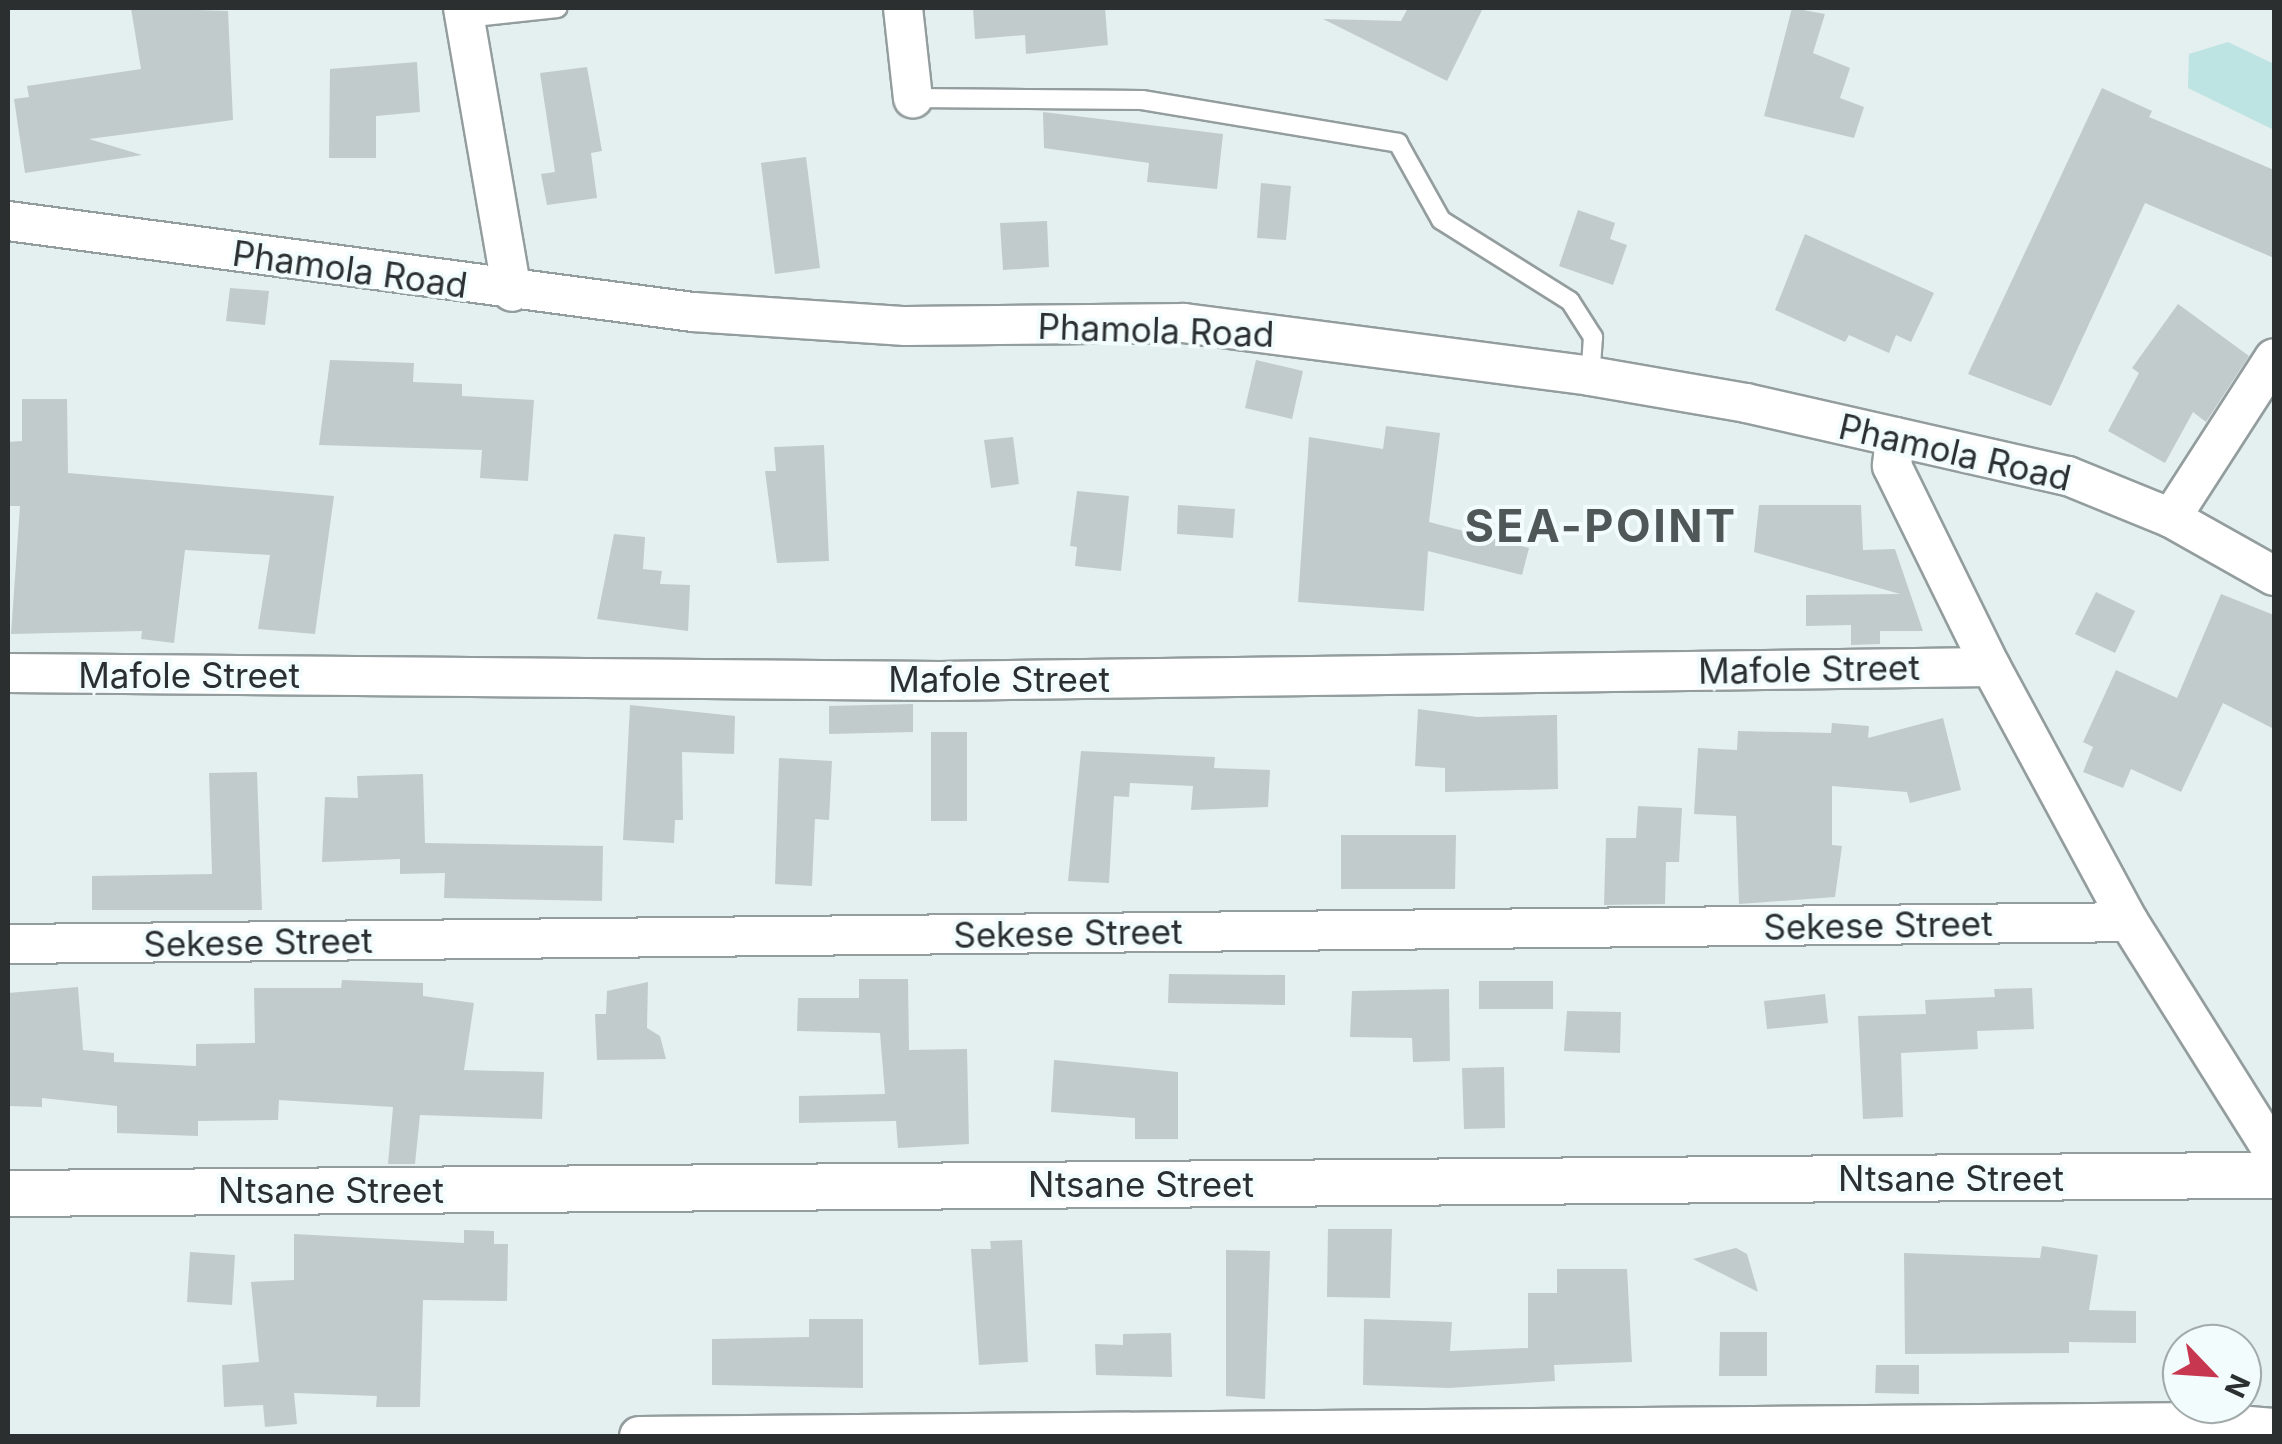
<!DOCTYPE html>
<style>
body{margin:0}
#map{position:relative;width:2282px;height:1444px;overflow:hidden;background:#e4efef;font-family:Inter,sans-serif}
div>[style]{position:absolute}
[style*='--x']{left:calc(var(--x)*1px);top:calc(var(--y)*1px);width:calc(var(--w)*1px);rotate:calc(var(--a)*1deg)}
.green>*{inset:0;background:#bde3e2}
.building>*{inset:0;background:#c1cbcb}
.roads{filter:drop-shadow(2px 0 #949d9d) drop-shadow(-2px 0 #949d9d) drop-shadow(0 2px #949d9d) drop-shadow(0 -2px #949d9d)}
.service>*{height:18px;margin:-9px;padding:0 9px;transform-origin:9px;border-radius:9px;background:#fff}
.minor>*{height:38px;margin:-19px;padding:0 19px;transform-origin:19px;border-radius:19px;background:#fff}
.tertiary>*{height:45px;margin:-22.5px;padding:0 22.5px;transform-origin:22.5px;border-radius:22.5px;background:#fff}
span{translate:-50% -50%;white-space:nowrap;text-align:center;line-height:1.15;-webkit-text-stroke:8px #f2fcfc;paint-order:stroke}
.street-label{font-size:35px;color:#2b2f2f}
.district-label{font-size:45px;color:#4f5757;font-weight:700;letter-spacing:2.5px}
.frame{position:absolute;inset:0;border:10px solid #2b2f2f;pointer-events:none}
.north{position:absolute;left:2162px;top:1324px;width:100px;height:100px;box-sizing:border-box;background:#f2fcfc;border:2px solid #a2aaaa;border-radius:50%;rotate:115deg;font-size:28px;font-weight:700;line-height:40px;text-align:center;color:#2b2f2f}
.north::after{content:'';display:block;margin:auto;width:35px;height:45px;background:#c83750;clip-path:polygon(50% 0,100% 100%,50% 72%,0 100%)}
</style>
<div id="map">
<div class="green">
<i style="clip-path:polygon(2228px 42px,2274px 64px,2274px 130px,2188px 88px,2189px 54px)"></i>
</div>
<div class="building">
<i style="clip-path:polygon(131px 8px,228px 11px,233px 120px,89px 139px,142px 155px,25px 173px,14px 99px,29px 97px,27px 86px,141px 69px)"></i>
<i style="clip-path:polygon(973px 8px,1105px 8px,1108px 45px,1026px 54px,1025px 35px,975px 39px)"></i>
<i style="clip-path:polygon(1408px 8px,1483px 8px,1447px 81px,1323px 19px,1401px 21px)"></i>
<i style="clip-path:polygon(1792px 8px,1825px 14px,1813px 53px,1850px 68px,1840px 98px,1864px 107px,1854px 138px,1764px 116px)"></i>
<i style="clip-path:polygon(417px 62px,420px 112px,376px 116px,376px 158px,329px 158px,330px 69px)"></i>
<i style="clip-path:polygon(587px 67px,602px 151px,591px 153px,597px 198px,547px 205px,541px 174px,555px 172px,540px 73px)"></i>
<i style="clip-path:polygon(2102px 88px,2152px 111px,2149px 117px,2274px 170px,2274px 258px,2145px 203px,2051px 406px,1968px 374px)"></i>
<i style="clip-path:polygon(1043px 112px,1223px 134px,1217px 189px,1147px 182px,1149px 163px,1044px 148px)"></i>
<i style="clip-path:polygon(806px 157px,820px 268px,775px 274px,761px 163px)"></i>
<i style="clip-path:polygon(1261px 183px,1291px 186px,1286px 240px,1257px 238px)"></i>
<i style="clip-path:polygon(1578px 210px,1615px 223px,1610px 239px,1627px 245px,1613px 285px,1559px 266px)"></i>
<i style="clip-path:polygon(1047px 221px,1049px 267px,1003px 270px,1000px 223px)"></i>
<i style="clip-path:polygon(1805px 234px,1934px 293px,1911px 342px,1896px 335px,1889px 353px,1849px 335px,1845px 342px,1775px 310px)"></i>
<i style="clip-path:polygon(230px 288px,269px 291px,265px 325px,226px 321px)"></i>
<i style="clip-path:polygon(2178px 304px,2249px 356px,2206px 422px,2193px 412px,2165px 463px,2108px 431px,2139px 373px,2132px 368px)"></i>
<i style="clip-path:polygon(330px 360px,414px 363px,413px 382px,462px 384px,462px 396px,534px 400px,528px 481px,480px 478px,482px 450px,319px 445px)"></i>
<i style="clip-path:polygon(1256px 360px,1303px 371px,1292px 419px,1245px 408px)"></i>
<i style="clip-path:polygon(22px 399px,67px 399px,68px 473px,334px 496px,315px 634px,258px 629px,270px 555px,185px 550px,174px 643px,141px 639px,142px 631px,11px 634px,20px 506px,8px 506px,8px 442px,22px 441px)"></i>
<i style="clip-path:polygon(1386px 426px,1440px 433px,1429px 522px,1529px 548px,1522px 575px,1428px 551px,1424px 611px,1298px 602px,1309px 437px,1383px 449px)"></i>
<i style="clip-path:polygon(1013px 437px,1019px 484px,991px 488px,984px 440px)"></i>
<i style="clip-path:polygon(824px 445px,829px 561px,777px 563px,765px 471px,776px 471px,774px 447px)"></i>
<i style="clip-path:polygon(1077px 491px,1129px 496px,1121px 571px,1075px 566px,1077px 547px,1070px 546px)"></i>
<i style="clip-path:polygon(1178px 505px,1235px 509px,1233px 538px,1177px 534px)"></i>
<i style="clip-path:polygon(1759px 505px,1861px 505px,1863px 550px,1895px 549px,1923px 631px,1880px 631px,1880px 644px,1851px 645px,1851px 625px,1806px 626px,1806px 595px,1900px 594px,1754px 552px)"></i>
<i style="clip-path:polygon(614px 534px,645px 537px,643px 569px,662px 571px,660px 584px,690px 585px,688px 631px,597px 619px)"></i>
<i style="clip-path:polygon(2096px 592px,2135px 611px,2115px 653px,2075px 634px)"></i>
<i style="clip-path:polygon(2221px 594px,2274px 615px,2274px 729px,2223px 703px,2181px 792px,2131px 769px,2123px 788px,2083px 772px,2093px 747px,2083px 742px,2116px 670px,2177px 698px)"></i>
<i style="clip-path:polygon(913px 704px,913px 732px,829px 734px,829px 706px)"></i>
<i style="clip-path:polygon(630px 705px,735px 716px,734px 754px,682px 752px,683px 820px,675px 820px,674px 843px,623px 840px)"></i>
<i style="clip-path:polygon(1418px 709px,1477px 717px,1557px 715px,1558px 789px,1445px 792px,1445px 768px,1415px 766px)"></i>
<i style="clip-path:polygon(1943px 718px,1961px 790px,1910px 803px,1907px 792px,1832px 786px,1832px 845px,1842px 846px,1835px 897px,1739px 904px,1736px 816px,1694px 814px,1698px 748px,1737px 750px,1738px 731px,1831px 733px,1832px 723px,1869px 726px,1868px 738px)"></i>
<i style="clip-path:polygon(931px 732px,967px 732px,967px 821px,931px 821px)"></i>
<i style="clip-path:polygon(1081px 751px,1215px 757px,1214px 768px,1270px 770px,1268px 807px,1191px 810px,1193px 786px,1130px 783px,1129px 797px,1114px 796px,1109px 883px,1068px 881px)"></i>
<i style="clip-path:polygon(779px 758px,832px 761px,829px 820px,815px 819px,812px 886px,775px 884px)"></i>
<i style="clip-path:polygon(257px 772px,262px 910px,92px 910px,92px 876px,212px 874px,209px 773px)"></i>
<i style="clip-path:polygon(423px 774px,425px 843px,603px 846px,602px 901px,444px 898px,445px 873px,400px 874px,400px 859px,322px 862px,325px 797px,358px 798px,357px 776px)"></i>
<i style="clip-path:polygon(1638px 806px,1682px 808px,1679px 862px,1666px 862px,1665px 904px,1604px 905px,1606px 838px,1636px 838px)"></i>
<i style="clip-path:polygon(1341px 835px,1456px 835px,1455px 889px,1341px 889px)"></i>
<i style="clip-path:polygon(1169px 974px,1285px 975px,1285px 1005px,1168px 1003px)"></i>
<i style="clip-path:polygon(859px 979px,908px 979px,909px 1050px,967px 1049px,969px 1144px,898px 1148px,896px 1121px,799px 1123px,799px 1096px,885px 1094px,880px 1033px,797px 1031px,798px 998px,859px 998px)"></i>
<i style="clip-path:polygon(342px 980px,423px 983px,423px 996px,474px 1003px,464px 1070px,544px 1072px,542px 1119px,420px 1115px,415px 1164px,388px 1164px,393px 1107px,279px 1100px,278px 1120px,198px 1121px,198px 1136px,117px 1133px,117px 1106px,42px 1098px,42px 1107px,8px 1106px,8px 993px,78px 987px,83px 1050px,114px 1053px,114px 1062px,196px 1066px,196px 1044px,255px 1043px,254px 988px,341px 988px)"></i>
<i style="clip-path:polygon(1479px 981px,1553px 981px,1553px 1009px,1479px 1009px)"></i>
<i style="clip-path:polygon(648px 982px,647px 1028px,660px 1036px,666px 1059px,597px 1060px,595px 1014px,606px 1014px,607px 991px)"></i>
<i style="clip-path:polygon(2032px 988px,2034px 1029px,1977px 1031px,1978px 1049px,1901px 1053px,1903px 1117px,1863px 1119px,1858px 1016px,1926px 1014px,1925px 1000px,1995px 997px,1994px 989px)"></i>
<i style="clip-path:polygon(1449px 989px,1450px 1061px,1413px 1062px,1412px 1038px,1350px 1037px,1352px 991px)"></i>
<i style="clip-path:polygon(1825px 994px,1828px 1023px,1767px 1029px,1764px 1001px)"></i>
<i style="clip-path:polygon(1567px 1011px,1621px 1012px,1620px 1053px,1564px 1051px)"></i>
<i style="clip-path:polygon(1054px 1060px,1178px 1072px,1178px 1139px,1135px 1139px,1135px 1118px,1051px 1112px)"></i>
<i style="clip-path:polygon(1504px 1067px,1505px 1128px,1464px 1129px,1462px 1068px)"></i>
<i style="clip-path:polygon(1328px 1229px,1392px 1229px,1390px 1298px,1327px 1297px)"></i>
<i style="clip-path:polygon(464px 1230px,494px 1231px,494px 1244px,508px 1244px,507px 1301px,423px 1300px,420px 1407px,376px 1407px,377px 1396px,294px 1393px,297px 1424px,265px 1427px,263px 1405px,224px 1407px,222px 1365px,259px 1362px,251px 1282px,294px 1280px,294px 1234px,464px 1243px)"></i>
<i style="clip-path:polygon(1022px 1240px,1028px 1362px,979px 1365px,971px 1249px,991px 1249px,990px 1241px)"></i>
<i style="clip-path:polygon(2042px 1246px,2098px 1255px,2089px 1310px,2136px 1311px,2136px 1343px,2069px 1342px,2069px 1353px,1905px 1354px,1904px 1253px,2040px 1258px)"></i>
<i style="clip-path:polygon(1736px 1248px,1747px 1254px,1758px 1292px,1693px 1259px)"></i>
<i style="clip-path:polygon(1226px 1250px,1270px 1251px,1265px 1399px,1226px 1396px)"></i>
<i style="clip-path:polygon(190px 1252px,235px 1255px,232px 1305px,187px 1302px)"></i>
<i style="clip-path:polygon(1557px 1269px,1627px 1269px,1632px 1362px,1554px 1365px,1555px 1381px,1449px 1388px,1363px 1385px,1364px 1319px,1452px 1322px,1450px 1351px,1528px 1348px,1528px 1293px,1557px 1293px)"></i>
<i style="clip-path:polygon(809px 1319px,863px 1319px,863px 1388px,712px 1385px,712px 1339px,809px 1337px)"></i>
<i style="clip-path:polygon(1720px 1332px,1767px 1332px,1767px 1376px,1719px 1376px)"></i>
<i style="clip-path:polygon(1171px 1333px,1172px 1377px,1096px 1375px,1095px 1344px,1123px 1345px,1123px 1334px)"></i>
<i style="clip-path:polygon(1876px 1365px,1919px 1365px,1919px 1394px,1875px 1393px)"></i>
</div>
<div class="roads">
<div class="service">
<i style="--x:465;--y:18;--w:93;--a:-6.2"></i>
<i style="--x:913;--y:98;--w:229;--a:0.5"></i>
<i style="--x:1142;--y:100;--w:260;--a:9.5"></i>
<i style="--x:1398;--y:143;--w:88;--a:60.8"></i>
<i style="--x:1441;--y:220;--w:152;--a:32.1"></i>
<i style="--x:1570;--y:301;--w:43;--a:57.4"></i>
<i style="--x:1593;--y:337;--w:39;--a:94"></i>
</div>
<div class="minor">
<i style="--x:463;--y:8;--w:288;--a:80.2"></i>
<i style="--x:903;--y:8;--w:91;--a:83.7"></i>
<i style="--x:8;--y:221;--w:691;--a:7.57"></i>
<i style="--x:693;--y:312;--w:213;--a:3.8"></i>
<i style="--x:906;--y:326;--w:278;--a:-0.6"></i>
<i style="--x:1184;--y:323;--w:409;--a:7.4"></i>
<i style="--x:1590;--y:376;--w:158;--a:9.8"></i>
<i style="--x:1746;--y:403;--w:330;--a:12.8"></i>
<i style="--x:2068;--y:476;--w:111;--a:22.2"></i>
<i style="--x:2171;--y:518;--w:118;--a:29.4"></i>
<i style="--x:1895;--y:437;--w:29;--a:96"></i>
<i style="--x:1892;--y:466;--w:224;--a:63.8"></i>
<i style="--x:1991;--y:667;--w:290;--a:61.6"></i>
<i style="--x:2129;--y:922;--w:273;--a:57.9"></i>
<i style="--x:2171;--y:518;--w:190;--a:-57.2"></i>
<i style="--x:8;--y:673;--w:932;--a:0.49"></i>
<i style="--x:940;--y:681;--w:1051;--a:-0.76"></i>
<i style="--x:8;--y:944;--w:2121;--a:-0.59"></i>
<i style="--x:639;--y:1436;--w:1561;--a:-0.51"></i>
<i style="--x:2200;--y:1422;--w:74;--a:4.6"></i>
</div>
<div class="tertiary">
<i style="--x:8;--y:1193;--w:2266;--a:-0.46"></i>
</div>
</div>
<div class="street-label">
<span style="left:350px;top:269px;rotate:8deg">Phamola Road</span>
<span style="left:1156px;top:330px;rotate:2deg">Phamola Road</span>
<span style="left:1955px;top:452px;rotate:13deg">Phamola Road</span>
<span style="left:1809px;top:669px;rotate:-1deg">Mafole Street</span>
<span style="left:189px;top:675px">Mafole Street</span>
<span style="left:999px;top:679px">Mafole Street</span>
<span style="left:1878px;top:925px;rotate:-1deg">Sekese Street</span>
<span style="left:1068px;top:933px;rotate:-1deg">Sekese Street</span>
<span style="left:258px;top:942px;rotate:-1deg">Sekese Street</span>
<span style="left:1951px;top:1178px">Ntsane Street</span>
<span style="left:1141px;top:1184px">Ntsane Street</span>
<span style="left:331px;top:1190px">Ntsane Street</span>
</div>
<div class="district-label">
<span style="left:1601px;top:526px">SEA-POINT</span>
</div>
<div class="frame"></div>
<div class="north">N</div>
</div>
